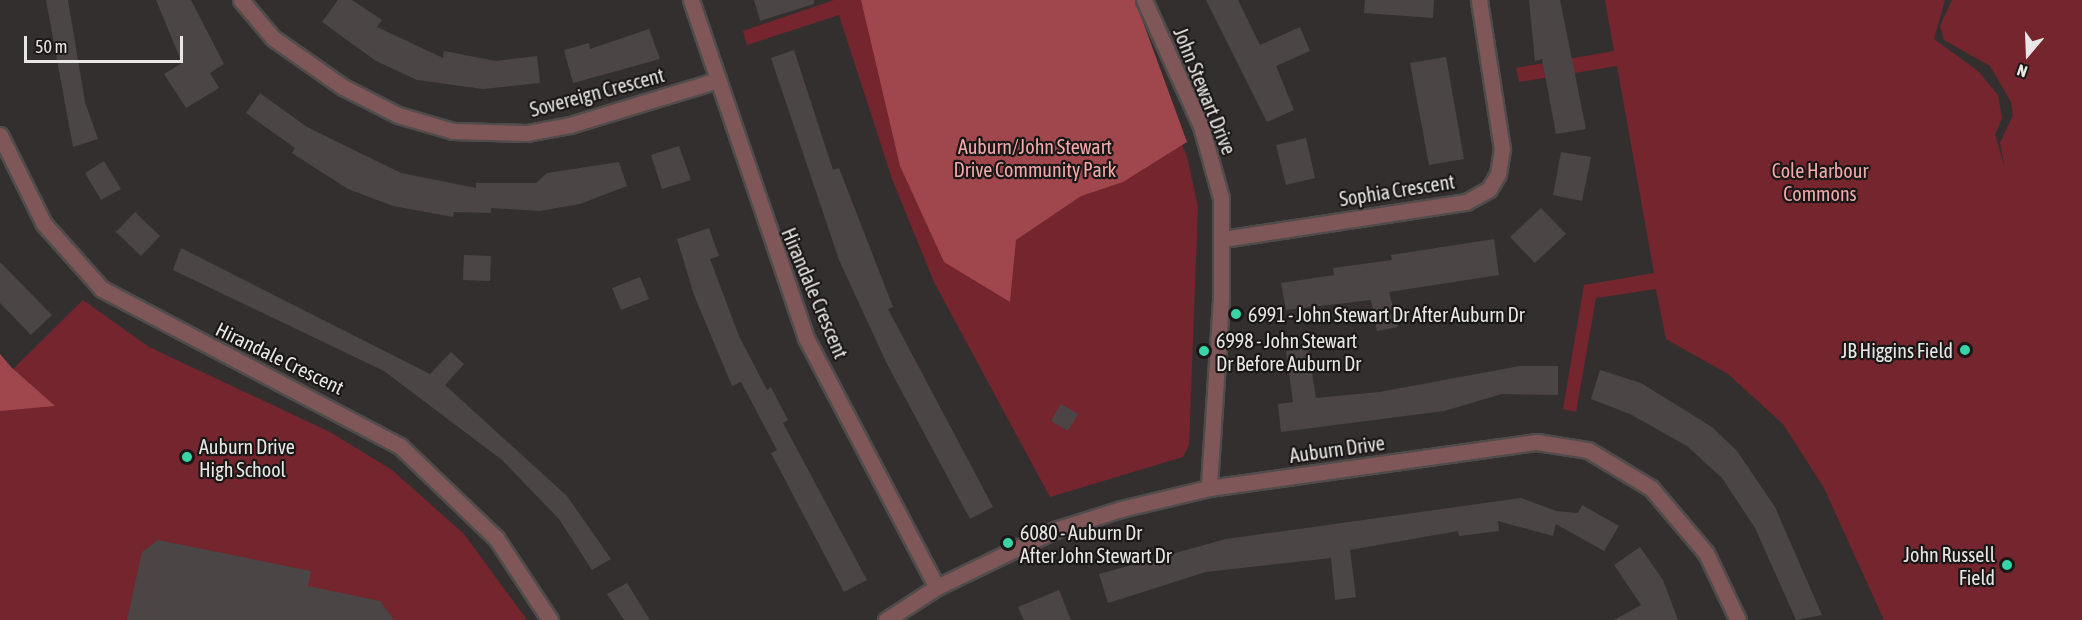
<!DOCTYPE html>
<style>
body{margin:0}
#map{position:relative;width:2082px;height:620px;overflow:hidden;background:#342f2f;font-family:"Asap Condensed",sans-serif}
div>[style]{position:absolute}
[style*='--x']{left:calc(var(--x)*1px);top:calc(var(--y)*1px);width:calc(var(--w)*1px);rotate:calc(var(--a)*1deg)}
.green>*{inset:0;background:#75252d}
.forest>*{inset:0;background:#a0464d}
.building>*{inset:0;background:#4b4545}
.roads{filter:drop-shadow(2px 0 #514c4c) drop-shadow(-2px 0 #514c4c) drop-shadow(0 2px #514c4c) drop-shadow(0 -2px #514c4c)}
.minor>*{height:15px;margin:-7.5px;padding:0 7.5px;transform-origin:7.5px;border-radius:7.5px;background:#805758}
.dots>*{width:16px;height:16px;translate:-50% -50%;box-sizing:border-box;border:3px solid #1a1717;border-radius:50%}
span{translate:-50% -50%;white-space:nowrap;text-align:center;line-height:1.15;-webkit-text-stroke:4.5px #1a1717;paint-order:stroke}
.street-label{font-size:20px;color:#e9e6e6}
.park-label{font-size:20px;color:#f3a8aa}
.poi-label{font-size:20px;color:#e9e6e6}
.left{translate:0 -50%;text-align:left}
.right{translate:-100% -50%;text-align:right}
.north{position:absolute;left:1998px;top:24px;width:60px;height:60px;-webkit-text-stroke:4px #1a1717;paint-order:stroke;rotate:199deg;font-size:16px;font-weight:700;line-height:24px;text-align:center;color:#e9e6e6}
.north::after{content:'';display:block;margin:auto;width:21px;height:27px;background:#e9e6e6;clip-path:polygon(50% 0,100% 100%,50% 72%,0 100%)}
.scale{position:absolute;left:24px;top:36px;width:159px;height:27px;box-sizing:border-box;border:3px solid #e9e6e6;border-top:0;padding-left:8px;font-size:18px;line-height:21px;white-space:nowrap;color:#e9e6e6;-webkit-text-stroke:4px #1a1717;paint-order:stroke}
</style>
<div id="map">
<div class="green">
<i style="clip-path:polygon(834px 0,1124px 0,1187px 157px,1198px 206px,1189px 445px,1183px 457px,1050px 497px,934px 282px,892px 179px,839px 15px,747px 45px,743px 31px)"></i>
<i style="clip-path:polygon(1605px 0,1945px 0,1934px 39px,1978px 71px,1998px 95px,2002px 118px,1995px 135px,2005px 168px,2000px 143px,2013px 115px,2011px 102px,1990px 66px,1944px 40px,1940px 26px,1952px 0,2082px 0,2082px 620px,1884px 620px,1824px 488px,1783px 424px,1728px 374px,1666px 339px,1656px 289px,1596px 298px,1576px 412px,1563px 409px,1584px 285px,1654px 273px,1617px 66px,1519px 82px,1516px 68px,1614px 51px)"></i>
<i style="clip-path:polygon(83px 300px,149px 347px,330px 432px,392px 470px,464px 534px,527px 620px,0 620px,0 382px)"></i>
</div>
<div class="forest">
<i style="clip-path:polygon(861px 0,1135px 0,1187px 142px,1123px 182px,1081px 196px,1016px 240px,1010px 302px,944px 262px,900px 166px)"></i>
<i style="clip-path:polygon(0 354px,12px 368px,55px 406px,0 411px)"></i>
</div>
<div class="building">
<i style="clip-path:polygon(46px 0,68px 0,85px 102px,98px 139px,73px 147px)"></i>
<i style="clip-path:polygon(156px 0,191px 0,224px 64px,210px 73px,219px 88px,186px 108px,164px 74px,182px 63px)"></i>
<i style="clip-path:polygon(338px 0,352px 0,382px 20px,377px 27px,443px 58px,444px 51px,496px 61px,537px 56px,540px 83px,483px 89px,417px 80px,376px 61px,322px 22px)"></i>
<i style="clip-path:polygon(754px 0,814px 0,814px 4px,760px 21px)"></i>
<i style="clip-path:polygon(1206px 0,1238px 0,1260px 45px,1300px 27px,1310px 51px,1276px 66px,1294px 110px,1267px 122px)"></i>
<i style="clip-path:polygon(1365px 0,1434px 0,1433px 18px,1364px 13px)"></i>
<i style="clip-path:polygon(1529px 0,1560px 0,1586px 129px,1556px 134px,1542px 59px,1535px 61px)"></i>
<i style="clip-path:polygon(649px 29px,660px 59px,573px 83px,564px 50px,589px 43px,590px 49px)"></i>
<i style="clip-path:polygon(794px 50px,833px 170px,839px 168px,893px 307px,888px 309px,993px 507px,970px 519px,887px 364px,839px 260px,771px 58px)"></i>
<i style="clip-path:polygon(1446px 57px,1464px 159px,1429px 165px,1410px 63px)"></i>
<i style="clip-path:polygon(260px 93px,307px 127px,401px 173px,476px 188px,476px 183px,536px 183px,547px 173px,619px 162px,627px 186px,580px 204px,540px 211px,491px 208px,491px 213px,454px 212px,453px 217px,393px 206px,348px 189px,292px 153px,295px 148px,246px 113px)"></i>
<i style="clip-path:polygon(1306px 138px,1315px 178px,1286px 185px,1276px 145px)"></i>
<i style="clip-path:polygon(679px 146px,691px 180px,662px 189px,651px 155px)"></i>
<i style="clip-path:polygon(1561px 152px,1591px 157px,1582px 201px,1553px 195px)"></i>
<i style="clip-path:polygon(104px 161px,121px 189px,101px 200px,85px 173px)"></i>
<i style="clip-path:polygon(1541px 208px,1566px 234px,1535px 263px,1510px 237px)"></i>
<i style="clip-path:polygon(135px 212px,160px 236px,141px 256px,116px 232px)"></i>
<i style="clip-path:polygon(709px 228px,719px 256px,710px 259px,739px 336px,767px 390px,771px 387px,788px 420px,783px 423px,867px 580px,844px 592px,771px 453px,777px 450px,741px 382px,732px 386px,694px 295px,677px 239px)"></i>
<i style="clip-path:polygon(1494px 239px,1499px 275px,1389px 292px,1398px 327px,1377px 331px,1371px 300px,1286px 310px,1281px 283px,1334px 275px,1333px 268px,1392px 260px,1391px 255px)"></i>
<i style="clip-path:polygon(181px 248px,430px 374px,451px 352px,464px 364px,445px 385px,567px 496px,611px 559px,592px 570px,559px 519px,502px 460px,384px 371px,173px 270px)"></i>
<i style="clip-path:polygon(464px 255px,491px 256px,490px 281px,463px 280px)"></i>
<i style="clip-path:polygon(0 262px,52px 315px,31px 335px,0 303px)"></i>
<i style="clip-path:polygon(640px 277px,649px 299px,621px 310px,612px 288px)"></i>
<i style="clip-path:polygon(1308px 348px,1316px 398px,1379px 392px,1520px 366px,1558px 366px,1558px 395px,1502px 394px,1444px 411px,1281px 432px,1278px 404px,1293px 402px,1286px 351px)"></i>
<i style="clip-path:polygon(1600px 370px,1641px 383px,1712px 427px,1737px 451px,1775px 507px,1822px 615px,1796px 620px,1755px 528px,1722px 478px,1687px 446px,1630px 414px,1591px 399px)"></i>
<i style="clip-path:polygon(1061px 404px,1078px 414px,1068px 431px,1051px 421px)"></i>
<i style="clip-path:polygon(1521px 498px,1556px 511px,1578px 513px,1582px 505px,1619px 526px,1604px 551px,1556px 524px,1553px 536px,1498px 521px,1499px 531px,1459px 536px,1458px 531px,1350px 550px,1356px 597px,1335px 600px,1331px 558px,1206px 572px,1108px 603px,1099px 574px,1226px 539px)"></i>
<i style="clip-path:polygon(158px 540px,311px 571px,308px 586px,380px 601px,394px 620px,127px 620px,142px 552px)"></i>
<i style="clip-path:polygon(1640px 547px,1663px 580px,1678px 620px,1614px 620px,1641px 605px,1614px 565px)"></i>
<i style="clip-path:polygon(627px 583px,650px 620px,624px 620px,607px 594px)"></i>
<i style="clip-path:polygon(1059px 590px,1071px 620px,1024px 620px,1018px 607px)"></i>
</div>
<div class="roads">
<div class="minor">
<i style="--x:241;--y:0;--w:50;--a:49.9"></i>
<i style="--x:273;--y:38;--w:85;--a:35"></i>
<i style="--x:343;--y:87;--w:62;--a:27"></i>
<i style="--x:398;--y:115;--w:57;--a:16.2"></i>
<i style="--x:453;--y:131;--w:74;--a:1.5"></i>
<i style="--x:527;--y:133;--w:44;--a:-10.5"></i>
<i style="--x:570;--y:125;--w:155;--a:-16.9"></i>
<i style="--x:691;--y:0;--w:357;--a:71.2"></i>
<i style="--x:806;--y:338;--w:281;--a:62.3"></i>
<i style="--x:1144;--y:0;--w:138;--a:65.7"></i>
<i style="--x:1201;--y:126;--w:75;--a:74.5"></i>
<i style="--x:1221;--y:198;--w:102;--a:90"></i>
<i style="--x:1221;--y:300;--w:188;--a:93.7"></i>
<i style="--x:0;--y:135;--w:99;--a:63.7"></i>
<i style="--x:44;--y:224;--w:87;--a:48.3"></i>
<i style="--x:102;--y:289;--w:337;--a:27.8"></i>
<i style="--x:400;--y:446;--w:133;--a:43.8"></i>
<i style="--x:496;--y:538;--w:98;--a:56.6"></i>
<i style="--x:1223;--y:239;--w:246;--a:-8.7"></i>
<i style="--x:1466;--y:202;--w:26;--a:-29"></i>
<i style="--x:1489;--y:189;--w:17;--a:-59"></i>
<i style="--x:1498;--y:174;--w:25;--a:-81"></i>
<i style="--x:1502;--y:149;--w:151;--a:-98.8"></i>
<i style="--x:886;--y:620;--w:61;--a:-32.9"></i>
<i style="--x:937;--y:587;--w:131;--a:-25.8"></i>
<i style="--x:1055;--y:530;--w:69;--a:-17.7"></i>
<i style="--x:1121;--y:509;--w:90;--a:-13.4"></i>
<i style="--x:1209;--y:488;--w:331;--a:-8"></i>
<i style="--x:1537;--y:442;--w:52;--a:8.9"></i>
<i style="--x:1588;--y:450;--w:74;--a:31.1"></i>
<i style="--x:1651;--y:488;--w:85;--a:49.8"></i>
<i style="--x:1706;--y:553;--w:74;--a:64.5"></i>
</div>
</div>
<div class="dots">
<i style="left:1236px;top:314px;background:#39d4a5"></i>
<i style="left:1965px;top:350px;background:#39d4a5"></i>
<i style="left:1204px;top:351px;background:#39d4a5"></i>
<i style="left:187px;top:457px;background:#39d4a5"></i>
<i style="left:1008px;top:543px;background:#39d4a5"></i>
<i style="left:2007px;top:565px;background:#39d4a5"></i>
</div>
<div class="street-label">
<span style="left:1205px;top:91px;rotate:68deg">John Stewart Drive</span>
<span style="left:597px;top:92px;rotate:-15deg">Sovereign Crescent</span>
<span style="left:1397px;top:190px;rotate:-9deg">Sophia Crescent</span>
<span style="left:815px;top:293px;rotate:67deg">Hirandale Crescent</span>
<span style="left:280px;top:358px;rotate:26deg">Hirandale Crescent</span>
<span style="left:1337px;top:449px;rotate:-8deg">Auburn Drive</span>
</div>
<div class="park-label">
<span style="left:1035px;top:158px">Auburn/John Stewart<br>Drive Community Park</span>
<span style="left:1820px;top:182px">Cole Harbour<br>Commons</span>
</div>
<div class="poi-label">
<span class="left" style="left:1248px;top:314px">6991 - John Stewart Dr After Auburn Dr</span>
<span class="left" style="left:1216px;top:352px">6998 - John Stewart<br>Dr Before Auburn Dr</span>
<span class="right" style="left:1953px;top:350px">JB Higgins Field</span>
<span class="left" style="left:199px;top:458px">Auburn Drive<br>High School</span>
<span class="left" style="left:1020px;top:544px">6080 - Auburn Dr<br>After John Stewart Dr</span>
<span class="right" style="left:1995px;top:566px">John Russell<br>Field</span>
</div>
<div class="north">N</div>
<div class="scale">50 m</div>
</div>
